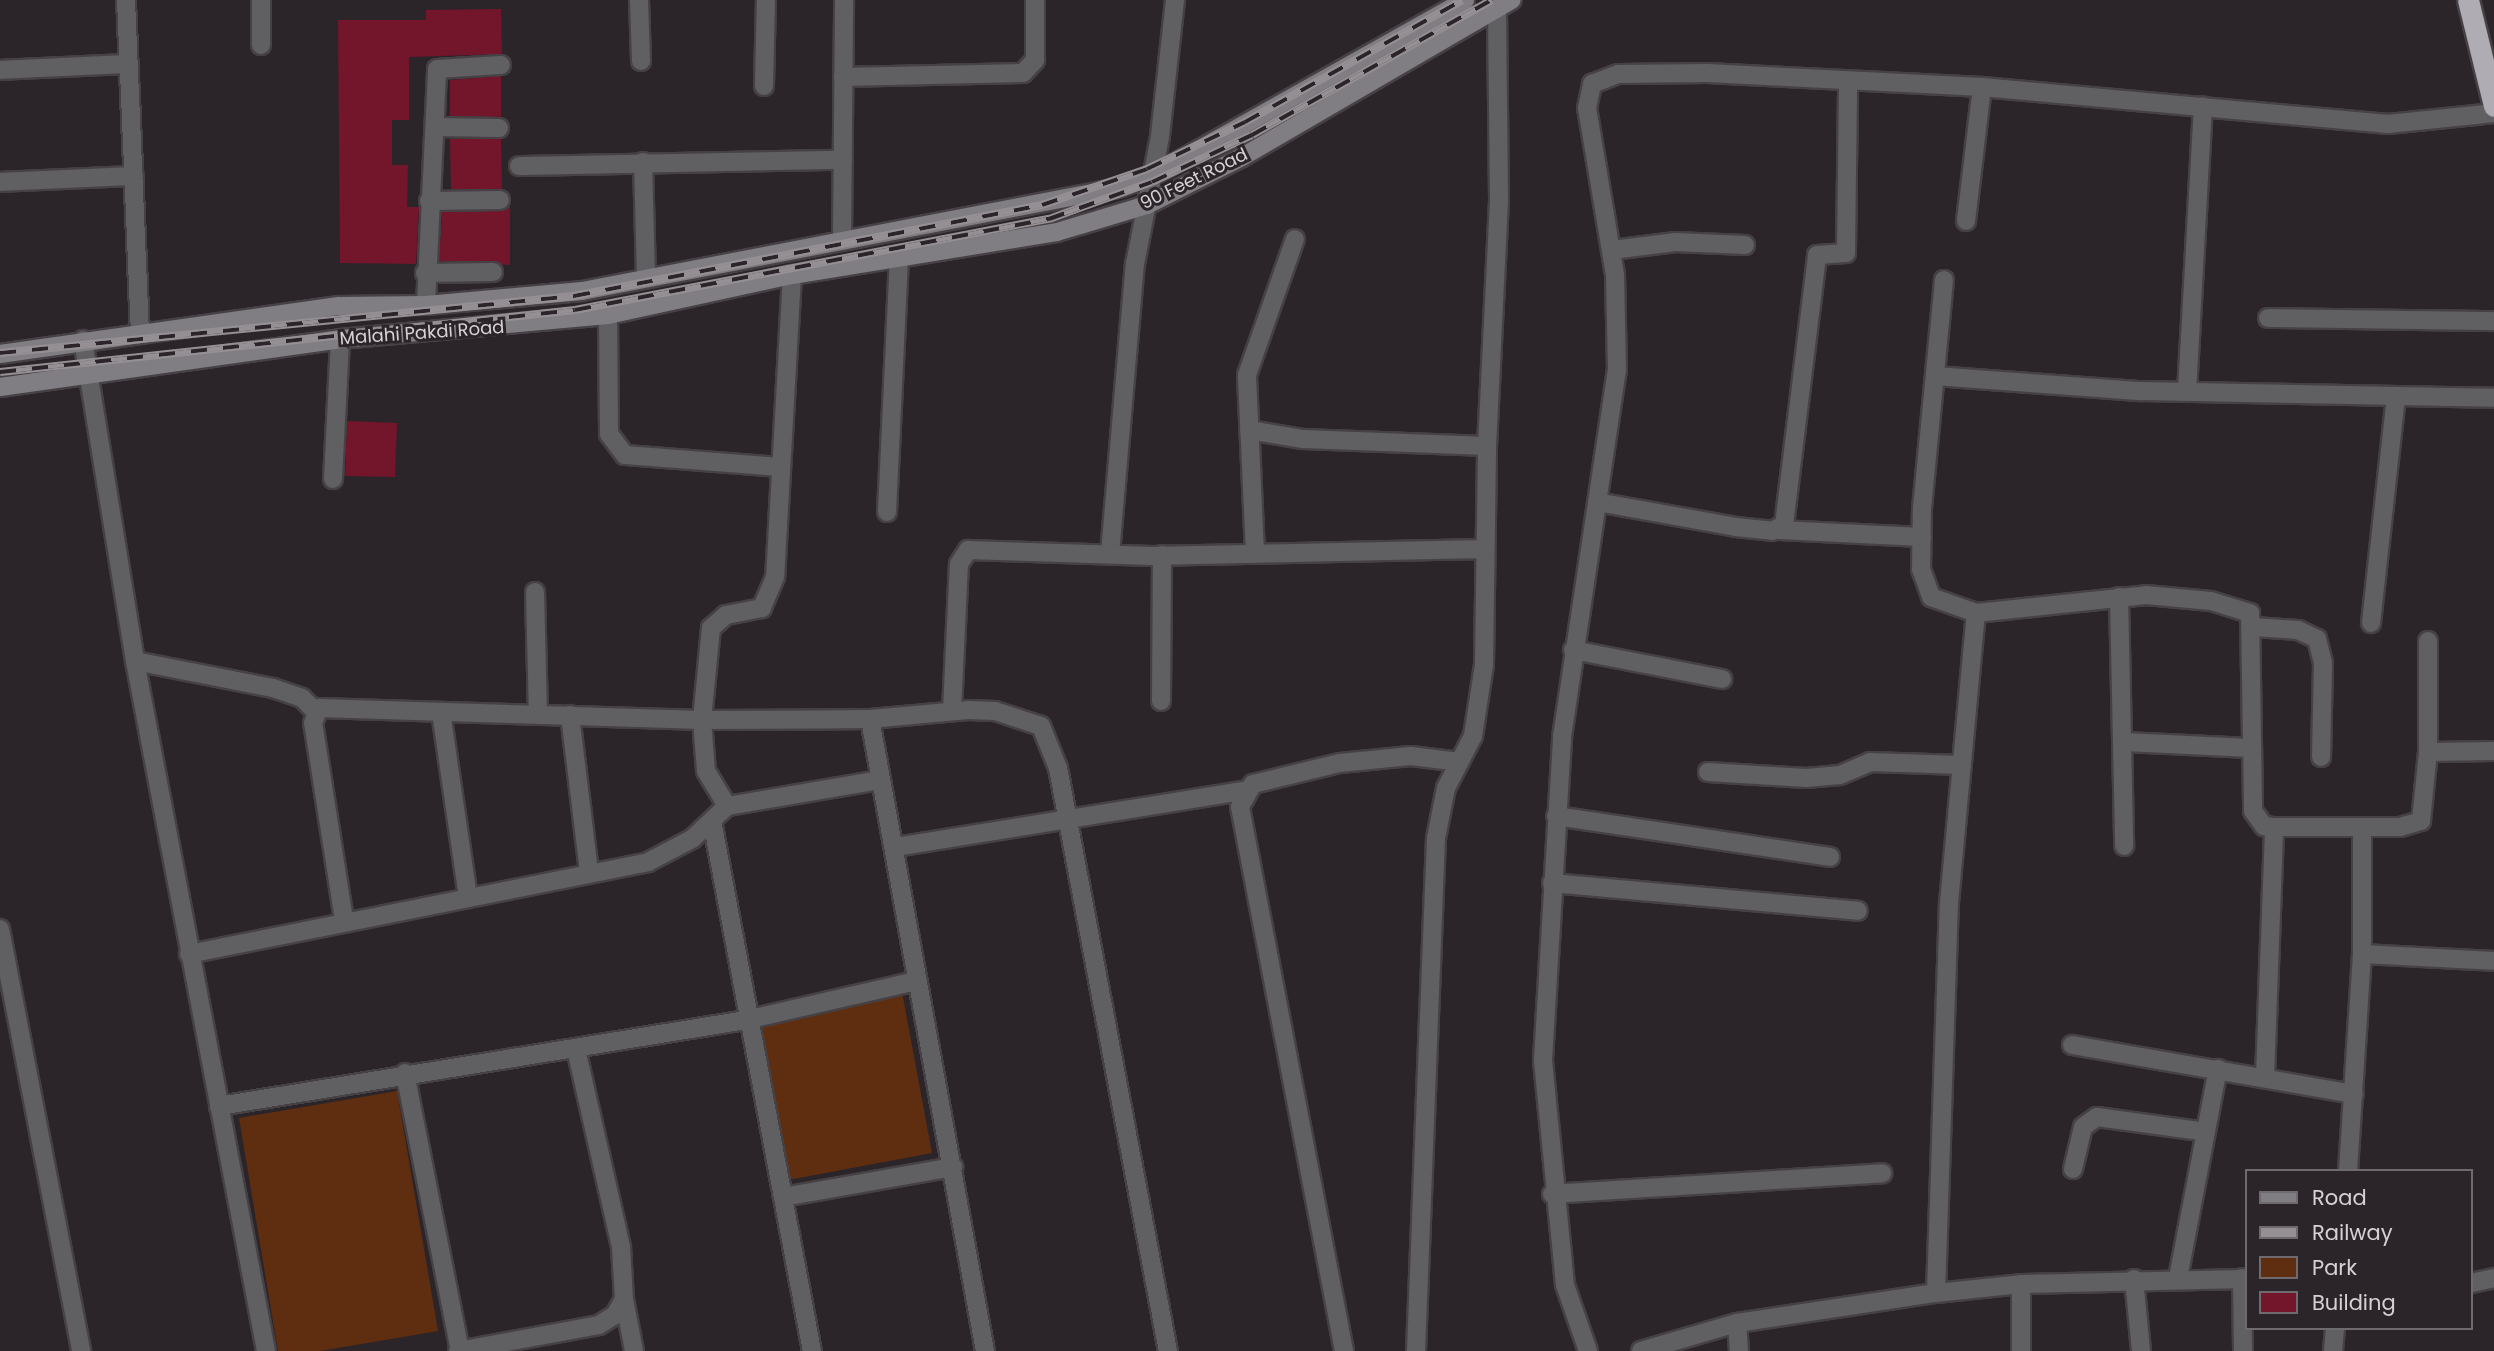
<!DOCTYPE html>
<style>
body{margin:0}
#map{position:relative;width:2494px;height:1351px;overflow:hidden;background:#2b2529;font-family:Poppins,sans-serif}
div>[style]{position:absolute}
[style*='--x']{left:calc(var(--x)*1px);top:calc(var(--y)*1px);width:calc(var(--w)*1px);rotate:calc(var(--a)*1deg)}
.green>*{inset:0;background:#5f2e11}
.building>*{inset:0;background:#73152b}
.roads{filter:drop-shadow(2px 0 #464144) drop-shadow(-2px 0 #464144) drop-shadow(0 2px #464144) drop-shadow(0 -2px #464144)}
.street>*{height:18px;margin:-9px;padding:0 9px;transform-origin:9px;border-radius:9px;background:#605f62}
.secondary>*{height:18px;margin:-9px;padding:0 9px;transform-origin:9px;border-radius:9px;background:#807e83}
.highway>*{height:21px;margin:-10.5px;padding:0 10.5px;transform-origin:10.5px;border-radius:10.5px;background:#afacb4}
.rail>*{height:8px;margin-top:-4px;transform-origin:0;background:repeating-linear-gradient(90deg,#2b2529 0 16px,#959093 0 32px);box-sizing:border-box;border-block:2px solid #959093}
span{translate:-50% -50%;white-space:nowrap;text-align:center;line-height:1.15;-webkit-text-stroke:6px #2b2529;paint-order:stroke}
.street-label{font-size:18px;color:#d6d1d4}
.legend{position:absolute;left:2245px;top:1169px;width:228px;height:161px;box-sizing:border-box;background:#2b2529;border:2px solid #6f6a6d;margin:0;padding:9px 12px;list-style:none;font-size:21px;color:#d6d1d4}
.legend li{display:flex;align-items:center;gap:14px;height:35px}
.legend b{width:35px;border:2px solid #6f6a6d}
</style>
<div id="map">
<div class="green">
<i style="clip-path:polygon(902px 992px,932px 1153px,788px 1180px,753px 1017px)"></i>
<i style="clip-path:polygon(397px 1091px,438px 1331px,320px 1351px,278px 1351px,239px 1118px)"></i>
</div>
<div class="building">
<i style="clip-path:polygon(501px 9px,502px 54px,409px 57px,409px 120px,392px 120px,392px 165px,408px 165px,407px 207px,419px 207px,416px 264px,340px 263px,338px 20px,426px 20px,426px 10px)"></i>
<i style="clip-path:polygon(501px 76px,501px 117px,450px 116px,450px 80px)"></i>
<i style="clip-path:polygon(450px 139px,501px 139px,502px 189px,451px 189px)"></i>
<i style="clip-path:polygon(510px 207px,510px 265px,439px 261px,442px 212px)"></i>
<i style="clip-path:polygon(347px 421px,397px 423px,395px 477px,345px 476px)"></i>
</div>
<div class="roads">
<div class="street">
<i style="--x:126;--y:0;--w:332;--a:87.6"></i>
<i style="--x:639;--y:0;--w:61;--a:88.1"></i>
<i style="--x:261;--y:45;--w:45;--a:-90"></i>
<i style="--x:0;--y:70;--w:128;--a:-2.7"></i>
<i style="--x:843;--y:77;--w:180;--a:-1.3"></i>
<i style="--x:1023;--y:73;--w:18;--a:-47"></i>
<i style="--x:1035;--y:60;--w:60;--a:-90"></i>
<i style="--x:764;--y:86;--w:86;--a:-88.7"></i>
<i style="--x:437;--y:127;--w:62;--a:0.9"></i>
<i style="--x:643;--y:162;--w:116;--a:88.5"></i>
<i style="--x:519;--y:166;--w:324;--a:-1.1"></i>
<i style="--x:0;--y:182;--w:134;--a:-2.6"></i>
<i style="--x:429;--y:201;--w:71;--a:-0.8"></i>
<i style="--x:1966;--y:221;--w:135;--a:-83.2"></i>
<i style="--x:842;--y:241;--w:241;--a:-89.5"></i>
<i style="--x:1612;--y:250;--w:64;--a:-7.2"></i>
<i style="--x:1675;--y:242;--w:70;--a:2.5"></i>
<i style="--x:425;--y:273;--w:68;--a:-0.8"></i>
<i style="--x:792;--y:275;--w:302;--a:93.2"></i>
<i style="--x:775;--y:577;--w:34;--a:113"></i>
<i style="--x:762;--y:608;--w:37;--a:169"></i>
<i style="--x:726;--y:615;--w:20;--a:139"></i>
<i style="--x:711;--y:628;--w:92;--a:95.6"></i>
<i style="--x:702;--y:720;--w:51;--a:85.5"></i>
<i style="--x:706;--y:771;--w:41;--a:59"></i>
<i style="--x:727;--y:806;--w:154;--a:-9.7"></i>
<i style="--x:1944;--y:280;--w:228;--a:95.5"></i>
<i style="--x:1922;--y:507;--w:62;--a:90.9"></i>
<i style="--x:1921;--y:569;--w:30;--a:70"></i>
<i style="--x:1931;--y:597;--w:48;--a:19.6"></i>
<i style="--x:1976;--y:613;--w:171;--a:-6"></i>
<i style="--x:2146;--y:595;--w:65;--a:5.3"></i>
<i style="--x:2211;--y:601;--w:41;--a:17.1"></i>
<i style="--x:2250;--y:613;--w:198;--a:89.1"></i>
<i style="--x:2253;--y:811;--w:19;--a:54"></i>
<i style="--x:2264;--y:826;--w:10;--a:6"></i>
<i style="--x:2274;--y:827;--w:126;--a:0"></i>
<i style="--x:2400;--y:827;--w:22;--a:-16"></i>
<i style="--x:2421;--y:821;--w:69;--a:-84.2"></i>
<i style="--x:2428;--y:752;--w:111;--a:-90"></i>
<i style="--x:426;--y:305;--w:236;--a:-87.3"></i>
<i style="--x:437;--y:69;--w:64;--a:-3.6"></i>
<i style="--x:608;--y:315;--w:119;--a:89.5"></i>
<i style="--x:609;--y:434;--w:26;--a:53"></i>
<i style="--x:625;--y:455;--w:156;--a:4.4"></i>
<i style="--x:2268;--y:318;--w:226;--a:0.8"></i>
<i style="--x:83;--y:340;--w:325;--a:80.8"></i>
<i style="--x:135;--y:661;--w:702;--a:79.25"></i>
<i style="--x:1935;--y:376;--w:207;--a:4.2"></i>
<i style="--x:2141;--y:391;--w:353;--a:1.1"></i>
<i style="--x:2187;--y:392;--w:286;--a:-86.8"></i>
<i style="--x:1249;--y:430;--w:55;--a:9.5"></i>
<i style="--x:1303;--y:439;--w:184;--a:2.2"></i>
<i style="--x:333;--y:479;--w:140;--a:-87.1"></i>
<i style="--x:1597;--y:502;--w:141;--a:10.2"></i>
<i style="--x:1736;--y:527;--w:36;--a:6"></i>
<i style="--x:1772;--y:531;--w:13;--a:-27"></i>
<i style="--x:1784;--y:525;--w:272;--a:-83"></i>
<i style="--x:1817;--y:255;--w:29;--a:-4"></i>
<i style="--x:1846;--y:253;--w:172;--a:-89.3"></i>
<i style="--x:887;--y:512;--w:257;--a:-87.3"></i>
<i style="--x:1779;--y:530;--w:143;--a:2.8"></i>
<i style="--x:1255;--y:553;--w:178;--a:-92.6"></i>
<i style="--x:1247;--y:375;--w:144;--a:-70.6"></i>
<i style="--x:1110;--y:554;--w:291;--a:-85.1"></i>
<i style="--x:1135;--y:264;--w:130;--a:-78.9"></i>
<i style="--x:1160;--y:136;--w:137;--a:-83.7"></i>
<i style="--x:535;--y:592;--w:122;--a:88.6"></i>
<i style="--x:2119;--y:597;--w:249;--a:88.8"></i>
<i style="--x:2371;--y:623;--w:228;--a:-83.7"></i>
<i style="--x:2254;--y:627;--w:44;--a:3.9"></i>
<i style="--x:2298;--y:630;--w:21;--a:25"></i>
<i style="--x:2317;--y:639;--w:25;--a:76"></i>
<i style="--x:2323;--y:663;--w:94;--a:91.2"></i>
<i style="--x:1573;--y:650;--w:152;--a:11"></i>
<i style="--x:135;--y:661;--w:141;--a:11.1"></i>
<i style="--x:273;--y:688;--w:31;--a:19"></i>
<i style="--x:302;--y:698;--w:18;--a:45"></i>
<i style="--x:1161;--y:701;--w:146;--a:-89.6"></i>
<i style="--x:952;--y:711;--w:147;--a:-87.3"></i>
<i style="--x:959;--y:564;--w:17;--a:-57"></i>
<i style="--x:968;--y:550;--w:184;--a:1.9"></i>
<i style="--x:1152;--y:556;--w:333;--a:-1.2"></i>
<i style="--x:441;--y:712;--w:186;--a:81.7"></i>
<i style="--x:570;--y:715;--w:159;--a:83.1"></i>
<i style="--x:870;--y:719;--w:642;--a:79.69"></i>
<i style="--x:2125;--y:742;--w:125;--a:2.7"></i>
<i style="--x:2428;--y:752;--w:66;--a:-0.9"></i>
<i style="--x:1708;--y:772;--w:98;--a:3.5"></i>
<i style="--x:1806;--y:778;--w:34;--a:-5"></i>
<i style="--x:1840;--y:775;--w:33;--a:-23"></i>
<i style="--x:1870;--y:762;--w:92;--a:1.9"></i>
<i style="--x:1556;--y:816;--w:277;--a:8.5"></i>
<i style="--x:712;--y:821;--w:539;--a:79.32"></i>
<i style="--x:896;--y:847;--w:355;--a:-9.2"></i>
<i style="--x:1552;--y:883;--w:307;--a:5.2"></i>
<i style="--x:344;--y:920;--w:199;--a:-98.9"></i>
<i style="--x:313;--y:723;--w:16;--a:-68"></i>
<i style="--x:319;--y:708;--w:383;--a:1.8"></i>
<i style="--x:702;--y:720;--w:168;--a:-0.3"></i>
<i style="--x:870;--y:719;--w:98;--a:-5.2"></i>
<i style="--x:968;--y:710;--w:27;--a:2"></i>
<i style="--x:995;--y:711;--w:48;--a:18.1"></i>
<i style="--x:1041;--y:726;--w:45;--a:68"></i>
<i style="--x:1058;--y:768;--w:593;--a:79.32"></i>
<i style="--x:0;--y:929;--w:430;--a:79.1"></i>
<i style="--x:189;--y:954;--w:468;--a:-11.3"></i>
<i style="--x:648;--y:862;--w:50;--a:-27.6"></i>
<i style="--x:692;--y:839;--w:48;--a:-43.3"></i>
<i style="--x:2362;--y:954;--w:132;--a:3"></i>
<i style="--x:2072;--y:1045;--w:286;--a:9.9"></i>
<i style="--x:405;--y:1073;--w:283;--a:78.8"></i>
<i style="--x:2265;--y:1077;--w:250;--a:-87.9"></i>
<i style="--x:219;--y:1106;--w:534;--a:-9.27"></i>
<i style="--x:746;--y:1020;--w:174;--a:-12.9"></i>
<i style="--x:2073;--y:1169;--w:43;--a:-76.6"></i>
<i style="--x:2083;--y:1127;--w:17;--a:-36"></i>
<i style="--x:2097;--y:1117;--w:110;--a:7.8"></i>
<i style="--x:2348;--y:1171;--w:217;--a:-86.3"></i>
<i style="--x:2362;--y:954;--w:127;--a:-90"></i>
<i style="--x:1552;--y:1194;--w:331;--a:-3.6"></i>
<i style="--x:783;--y:1197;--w:173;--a:-10"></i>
<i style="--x:2178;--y:1278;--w:213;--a:-79.2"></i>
<i style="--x:2242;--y:1278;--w:73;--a:89.2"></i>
<i style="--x:2134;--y:1279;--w:72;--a:84.4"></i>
<i style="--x:2471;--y:1283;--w:24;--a:-12"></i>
<i style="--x:2021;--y:1284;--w:67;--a:90"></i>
<i style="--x:1936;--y:1293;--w:390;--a:-88.1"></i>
<i style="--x:1949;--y:903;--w:291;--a:-84.7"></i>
<i style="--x:624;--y:1299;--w:53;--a:79.1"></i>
<i style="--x:1737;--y:1323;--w:28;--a:86"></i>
<i style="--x:458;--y:1351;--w:143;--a:-10.4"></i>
<i style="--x:599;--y:1325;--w:19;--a:-32"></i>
<i style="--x:615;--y:1315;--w:18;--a:-61"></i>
<i style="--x:624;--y:1299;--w:52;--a:-93.3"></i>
<i style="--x:621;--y:1247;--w:203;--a:-102.8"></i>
<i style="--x:1344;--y:1351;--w:554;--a:-100.82"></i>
<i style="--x:1240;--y:807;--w:26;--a:-61"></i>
<i style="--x:1253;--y:784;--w:89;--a:-13.6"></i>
<i style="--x:1340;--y:763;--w:71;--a:-5.6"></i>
<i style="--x:1411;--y:756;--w:49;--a:7"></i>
<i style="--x:1416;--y:1351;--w:513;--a:-87.77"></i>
<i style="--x:1436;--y:838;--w:51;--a:-78.7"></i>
<i style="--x:1446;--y:788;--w:59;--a:-62.6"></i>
<i style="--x:1473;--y:736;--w:72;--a:-81.2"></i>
<i style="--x:1484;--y:665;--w:219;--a:-89.2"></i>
<i style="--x:1487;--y:446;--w:246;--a:-87.2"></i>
<i style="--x:1499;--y:200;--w:200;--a:-90.6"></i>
<i style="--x:1588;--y:1351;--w:70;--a:-109.2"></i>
<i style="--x:1565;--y:1285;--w:226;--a:-95.6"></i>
<i style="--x:1543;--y:1060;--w:324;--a:-86.6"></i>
<i style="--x:1562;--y:737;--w:371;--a:-81.5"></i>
<i style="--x:1617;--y:370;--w:95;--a:-91.2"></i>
<i style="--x:1615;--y:275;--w:169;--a:-99.5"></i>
<i style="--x:1587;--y:108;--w:25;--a:-78"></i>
<i style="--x:1592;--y:84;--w:28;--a:-21"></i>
<i style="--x:1618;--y:74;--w:89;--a:-0.6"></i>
<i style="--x:1707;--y:73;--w:275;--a:2.9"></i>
<i style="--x:1982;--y:87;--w:408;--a:5.2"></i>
<i style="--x:2388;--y:124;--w:107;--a:-5.9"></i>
<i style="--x:1641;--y:1351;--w:100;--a:-16.3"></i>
<i style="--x:1737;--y:1323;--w:201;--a:-8.6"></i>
<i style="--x:1936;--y:1293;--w:85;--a:-6"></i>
<i style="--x:2021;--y:1284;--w:226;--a:-1.3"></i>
<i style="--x:2333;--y:1351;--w:23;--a:-85"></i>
</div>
<div class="secondary">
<i style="--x:0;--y:354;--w:342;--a:-8.1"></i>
<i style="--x:339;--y:306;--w:87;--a:-0.7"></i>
<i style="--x:426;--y:305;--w:157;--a:-5.1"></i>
<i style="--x:582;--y:291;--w:546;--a:-10.88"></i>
<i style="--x:1118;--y:188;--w:36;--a:-19"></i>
<i style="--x:1152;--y:176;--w:359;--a:-29.3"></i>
<i style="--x:0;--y:387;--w:343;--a:-8"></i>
<i style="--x:340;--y:339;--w:269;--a:-5.1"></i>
<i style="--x:608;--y:315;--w:188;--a:-12.3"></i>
<i style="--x:792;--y:275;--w:268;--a:-9.2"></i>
<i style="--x:1057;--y:232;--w:94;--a:-16.7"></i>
<i style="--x:1147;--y:205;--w:106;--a:-26.8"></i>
<i style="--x:1242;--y:157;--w:312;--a:-30.2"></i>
</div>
<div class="highway">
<i style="--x:2468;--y:0;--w:109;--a:76.2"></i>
</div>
</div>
<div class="rail">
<i style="--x:0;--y:353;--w:577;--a:-5.67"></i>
<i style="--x:574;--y:296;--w:477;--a:-11"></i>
<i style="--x:1042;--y:205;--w:111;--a:-18.9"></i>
<i style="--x:1147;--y:169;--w:109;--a:-25.6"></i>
<i style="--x:1245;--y:122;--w:249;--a:-29.3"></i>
<i style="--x:0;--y:372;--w:578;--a:-6.15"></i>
<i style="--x:575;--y:310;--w:483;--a:-10.9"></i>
<i style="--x:1049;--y:219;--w:109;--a:-19.8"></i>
<i style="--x:1152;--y:182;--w:110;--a:-25.2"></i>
<i style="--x:1252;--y:135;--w:275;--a:-29.4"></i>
</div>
<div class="street-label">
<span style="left:1194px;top:179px;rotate:-26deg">90 Feet Road</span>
<span style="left:422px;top:333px;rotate:-4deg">Malahi Pakdi Road</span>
</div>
<ul class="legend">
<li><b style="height:9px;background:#807e83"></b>Road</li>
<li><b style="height:9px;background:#959093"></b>Railway</li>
<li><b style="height:19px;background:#5f2e11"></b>Park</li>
<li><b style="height:19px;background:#73152b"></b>Building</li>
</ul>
</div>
